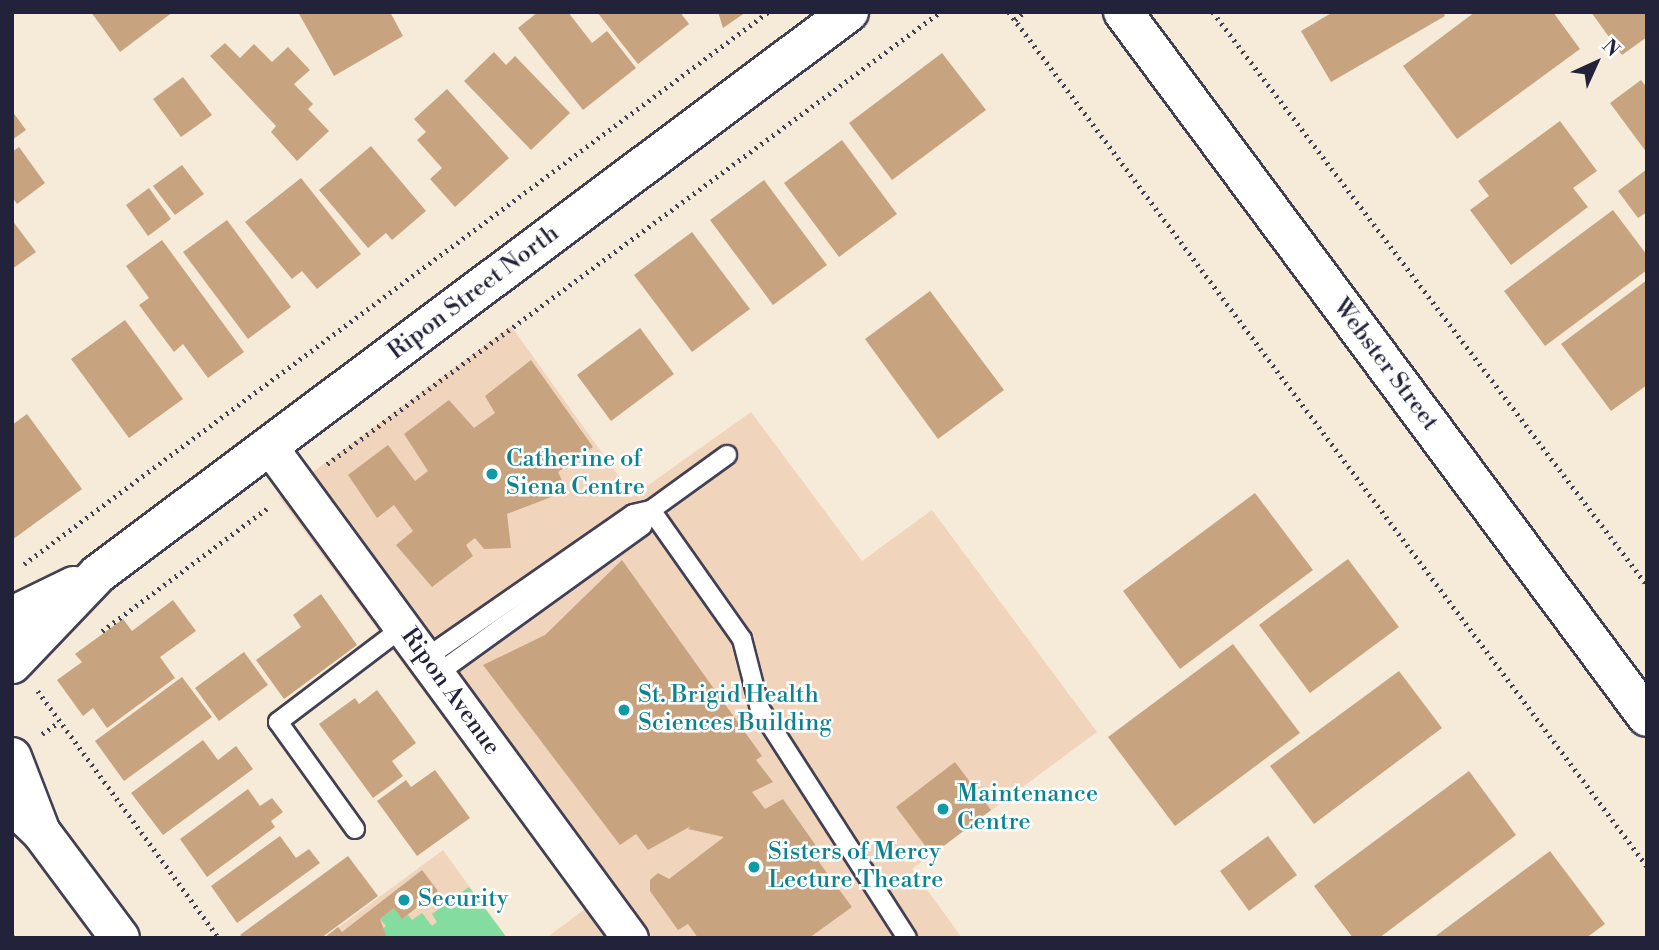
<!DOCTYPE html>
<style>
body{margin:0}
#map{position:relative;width:1659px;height:950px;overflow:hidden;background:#f6ebd8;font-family:"Libre Bodoni",serif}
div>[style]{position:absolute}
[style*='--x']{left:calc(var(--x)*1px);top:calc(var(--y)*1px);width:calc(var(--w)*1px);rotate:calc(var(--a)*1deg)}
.built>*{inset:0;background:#f0d5bc}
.green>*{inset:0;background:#85dca0}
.building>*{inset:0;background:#c7a47f}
.path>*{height:4.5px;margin-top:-2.25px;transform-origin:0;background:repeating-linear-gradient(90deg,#424053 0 2px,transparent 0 7px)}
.roads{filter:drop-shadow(2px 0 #424053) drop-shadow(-2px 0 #424053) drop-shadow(0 2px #424053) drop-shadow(0 -2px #424053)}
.service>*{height:18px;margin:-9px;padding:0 9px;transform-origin:9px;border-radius:9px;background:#fff}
.minor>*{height:35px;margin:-17.5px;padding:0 17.5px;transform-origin:17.5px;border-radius:17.5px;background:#fff}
.tertiary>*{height:38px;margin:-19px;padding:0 19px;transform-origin:19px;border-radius:19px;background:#fff}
.dots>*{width:19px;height:19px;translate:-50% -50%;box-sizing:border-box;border:4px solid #fff;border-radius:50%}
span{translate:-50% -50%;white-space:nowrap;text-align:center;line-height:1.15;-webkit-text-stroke:5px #fff;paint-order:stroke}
.street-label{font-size:24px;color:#22223b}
.culture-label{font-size:24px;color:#0d838f}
.left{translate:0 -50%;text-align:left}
.frame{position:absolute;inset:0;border:14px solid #22223b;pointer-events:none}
.north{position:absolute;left:1561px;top:28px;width:70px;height:70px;-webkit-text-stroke:5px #fff;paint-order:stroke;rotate:45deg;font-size:19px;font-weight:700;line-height:28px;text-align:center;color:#22223b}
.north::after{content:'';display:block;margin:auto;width:24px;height:32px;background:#22223b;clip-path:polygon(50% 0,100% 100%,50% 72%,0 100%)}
</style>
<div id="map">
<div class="built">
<i style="clip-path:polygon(511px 326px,633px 496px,751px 412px,862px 561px,932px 510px,1097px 732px,912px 869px,962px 938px,546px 938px,585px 909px,279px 497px)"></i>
<i style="clip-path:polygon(443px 850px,507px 938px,324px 938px)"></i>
</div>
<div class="green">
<i style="clip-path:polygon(469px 887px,507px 938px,387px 938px,381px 930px,386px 926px,380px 919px,394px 908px,402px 918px,408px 915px,412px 920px,422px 913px,432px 926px,437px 922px,432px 914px)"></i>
</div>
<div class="building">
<i style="clip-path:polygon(91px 12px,173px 12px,120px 52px)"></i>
<i style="clip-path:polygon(298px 12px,390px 12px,403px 36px,334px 76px)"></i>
<i style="clip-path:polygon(538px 12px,568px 12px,592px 43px,607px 31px,636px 68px,583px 110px,518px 28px)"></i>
<i style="clip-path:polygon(597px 12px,680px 12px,689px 24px,638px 64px)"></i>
<i style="clip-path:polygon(718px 12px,746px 12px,723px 28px)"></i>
<i style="clip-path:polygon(1333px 12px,1443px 12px,1445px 16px,1331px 82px,1301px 31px)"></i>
<i style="clip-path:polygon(1475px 12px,1553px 12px,1580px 49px,1457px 139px,1403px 66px)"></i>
<i style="clip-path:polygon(1591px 12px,1647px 12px,1647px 37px,1622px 55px)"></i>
<i style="clip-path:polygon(225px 43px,240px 58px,254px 44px,272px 62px,288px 47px,310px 70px,294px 84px,313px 104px,308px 109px,329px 131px,297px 161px,271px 132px,276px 126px,210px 56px)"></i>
<i style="clip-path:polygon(494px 52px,506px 65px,515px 56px,570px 113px,531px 150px,464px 81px)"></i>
<i style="clip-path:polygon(942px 53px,986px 110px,892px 180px,849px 123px)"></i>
<i style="clip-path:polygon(183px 77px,212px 115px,181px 137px,153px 99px)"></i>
<i style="clip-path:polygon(1641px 80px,1647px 88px,1647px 153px,1610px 103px)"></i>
<i style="clip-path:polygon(447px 89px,509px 158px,455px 207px,430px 179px,442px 168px,417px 140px,426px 132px,414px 119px)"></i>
<i style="clip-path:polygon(12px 111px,26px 130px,12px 140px)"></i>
<i style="clip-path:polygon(1560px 121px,1597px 171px,1573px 188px,1588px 207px,1511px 265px,1470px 210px,1489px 196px,1478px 181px)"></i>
<i style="clip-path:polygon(842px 140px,897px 214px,839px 257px,784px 183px)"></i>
<i style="clip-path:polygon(371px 146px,426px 211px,392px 240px,386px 233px,368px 248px,319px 190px)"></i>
<i style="clip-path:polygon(19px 147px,45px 183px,17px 204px,12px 197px,12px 152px)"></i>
<i style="clip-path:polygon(182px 165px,204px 194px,175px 215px,153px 186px)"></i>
<i style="clip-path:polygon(1647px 169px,1647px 212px,1638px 218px,1618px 191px)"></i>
<i style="clip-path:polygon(301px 178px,361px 254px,317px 289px,302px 271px,292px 279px,245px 222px)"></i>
<i style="clip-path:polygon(764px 180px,827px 265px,773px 305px,710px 220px)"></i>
<i style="clip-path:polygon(149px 188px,171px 219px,148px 236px,126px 205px)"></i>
<i style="clip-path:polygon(1613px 210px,1647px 255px,1647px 270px,1545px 346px,1504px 291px)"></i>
<i style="clip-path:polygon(12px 220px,36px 252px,12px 269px)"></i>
<i style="clip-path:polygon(227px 220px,291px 307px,248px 339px,183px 252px)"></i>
<i style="clip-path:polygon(692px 232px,750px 309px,692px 352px,634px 275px)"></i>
<i style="clip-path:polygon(162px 240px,244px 352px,208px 378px,183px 344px,174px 352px,139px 305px,149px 298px,126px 266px)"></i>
<i style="clip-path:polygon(1647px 280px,1647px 385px,1611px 411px,1561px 344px)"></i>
<i style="clip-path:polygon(930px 291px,1004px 390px,938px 439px,865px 339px)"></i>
<i style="clip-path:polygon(125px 320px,183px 399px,129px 438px,71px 359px)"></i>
<i style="clip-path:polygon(640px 328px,674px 374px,611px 421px,577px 375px)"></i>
<i style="clip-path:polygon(531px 360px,593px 447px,558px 472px,567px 491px,507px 514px,511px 548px,484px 549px,475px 538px,466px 545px,473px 556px,432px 587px,396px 545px,413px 531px,394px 505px,377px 518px,348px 475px,388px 445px,415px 481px,428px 471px,404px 434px,449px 400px,474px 428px,495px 413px,485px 396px)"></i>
<i style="clip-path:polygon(27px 414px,82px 489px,12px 540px,12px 425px)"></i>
<i style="clip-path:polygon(1255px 493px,1313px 570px,1180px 669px,1123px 591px)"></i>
<i style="clip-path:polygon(1348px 559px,1399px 627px,1310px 693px,1259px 625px)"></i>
<i style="clip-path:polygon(622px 560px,762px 756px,756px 760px,773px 782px,752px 792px,765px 809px,783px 799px,824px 857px,819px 862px,852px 907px,809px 938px,698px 938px,688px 924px,678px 930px,650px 891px,650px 880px,658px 873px,669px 879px,724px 837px,688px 829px,691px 826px,648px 850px,636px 834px,620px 845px,483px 665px,545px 635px)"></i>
<i style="clip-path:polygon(321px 594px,357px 645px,284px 699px,256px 660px,301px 627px,293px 615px)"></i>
<i style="clip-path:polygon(173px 600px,196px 631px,160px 657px,175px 678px,107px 728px,93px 708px,83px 716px,57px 680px,82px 662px,75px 654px,123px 619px,132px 631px)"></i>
<i style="clip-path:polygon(1233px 644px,1300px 733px,1175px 826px,1108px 737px)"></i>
<i style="clip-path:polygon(244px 652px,268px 685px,219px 721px,195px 688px)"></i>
<i style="clip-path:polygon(1399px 671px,1442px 728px,1314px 824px,1270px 766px)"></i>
<i style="clip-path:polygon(182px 677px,212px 717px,124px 781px,95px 741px)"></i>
<i style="clip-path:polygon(377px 690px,416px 743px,392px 761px,403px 776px,373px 798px,319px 724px,355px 698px,359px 704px)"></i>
<i style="clip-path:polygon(203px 740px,218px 760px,236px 746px,253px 769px,163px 835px,131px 793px)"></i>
<i style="clip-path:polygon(955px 762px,991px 810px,932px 855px,896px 807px)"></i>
<i style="clip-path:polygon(435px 770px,470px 818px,417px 856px,377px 801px,406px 780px,411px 787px)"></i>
<i style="clip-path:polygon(1469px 771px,1516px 835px,1379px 938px,1353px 938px,1314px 886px)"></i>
<i style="clip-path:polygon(248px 789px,260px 806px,272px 798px,283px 812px,271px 821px,275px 827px,207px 877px,180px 839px)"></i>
<i style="clip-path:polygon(280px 836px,296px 858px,309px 849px,320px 863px,237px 923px,211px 886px)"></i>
<i style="clip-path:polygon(1268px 836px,1297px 875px,1249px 911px,1220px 871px)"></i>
<i style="clip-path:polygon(1550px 851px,1605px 924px,1586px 938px,1433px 938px)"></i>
<i style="clip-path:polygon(348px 856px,378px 896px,321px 938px,243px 938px,240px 935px)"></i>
<i style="clip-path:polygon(422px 870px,438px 891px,402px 919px,394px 908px,380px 919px,387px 938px,324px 938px,338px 927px,342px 932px)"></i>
</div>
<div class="path">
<i style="--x:1009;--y:12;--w:1066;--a:53.24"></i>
<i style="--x:1213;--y:12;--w:719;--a:52.86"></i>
<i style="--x:1015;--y:20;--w:12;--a:-42"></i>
<i style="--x:327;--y:464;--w:762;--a:-36.4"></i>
<i style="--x:24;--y:564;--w:926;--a:-36.57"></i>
<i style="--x:102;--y:631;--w:208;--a:-36.6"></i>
<i style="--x:38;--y:691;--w:306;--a:53.8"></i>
<i style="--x:42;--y:734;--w:21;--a:-35"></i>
<i style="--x:12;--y:936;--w:3;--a:45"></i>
</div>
<div class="roads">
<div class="service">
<i style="--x:651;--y:510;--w:158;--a:54.8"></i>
<i style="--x:742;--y:639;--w:72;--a:75.6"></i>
<i style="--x:760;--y:709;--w:272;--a:57.3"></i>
<i style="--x:426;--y:658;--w:252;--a:-34.8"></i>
<i style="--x:633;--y:514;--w:18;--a:-13"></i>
<i style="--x:651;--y:510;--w:94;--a:-35.9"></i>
<i style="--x:437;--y:674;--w:253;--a:-35.8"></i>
<i style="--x:642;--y:526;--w:18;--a:-61"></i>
<i style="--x:355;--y:829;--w:132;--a:-125.7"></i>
<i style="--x:278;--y:722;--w:157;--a:-37.2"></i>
</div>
<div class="minor">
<i style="--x:269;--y:446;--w:610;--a:53.73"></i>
</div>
<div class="tertiary">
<i style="--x:1123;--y:12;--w:878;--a:53.38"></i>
<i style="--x:12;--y:616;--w:69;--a:-25.8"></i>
<i style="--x:12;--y:664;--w:124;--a:-46.3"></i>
<i style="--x:98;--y:574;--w:938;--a:-36.81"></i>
<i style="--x:12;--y:757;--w:75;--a:68.9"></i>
<i style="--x:12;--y:804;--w:40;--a:44"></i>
<i style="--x:41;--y:832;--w:132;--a:53.3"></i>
</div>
</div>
<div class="dots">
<i style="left:492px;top:474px;background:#0f9aa8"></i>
<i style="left:624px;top:710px;background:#0f9aa8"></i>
<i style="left:943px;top:809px;background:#0f9aa8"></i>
<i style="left:754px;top:867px;background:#0f9aa8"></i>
<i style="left:404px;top:900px;background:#0f9aa8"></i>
</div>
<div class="street-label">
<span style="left:474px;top:293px;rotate:-37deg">Ripon Street North</span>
<span style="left:1385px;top:365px;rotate:53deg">Webster Street</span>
<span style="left:450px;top:692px;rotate:54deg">Ripon Avenue</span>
</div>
<div class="culture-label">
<span class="left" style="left:506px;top:474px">Catherine of<br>Siena Centre</span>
<span class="left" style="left:638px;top:710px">St. Brigid Health<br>Sciences Building</span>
<span class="left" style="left:957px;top:809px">Maintenance<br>Centre</span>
<span class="left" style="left:768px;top:867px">Sisters of Mercy<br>Lecture Theatre</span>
<span class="left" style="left:418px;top:900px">Security</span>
</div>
<div class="frame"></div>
<div class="north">N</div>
</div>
